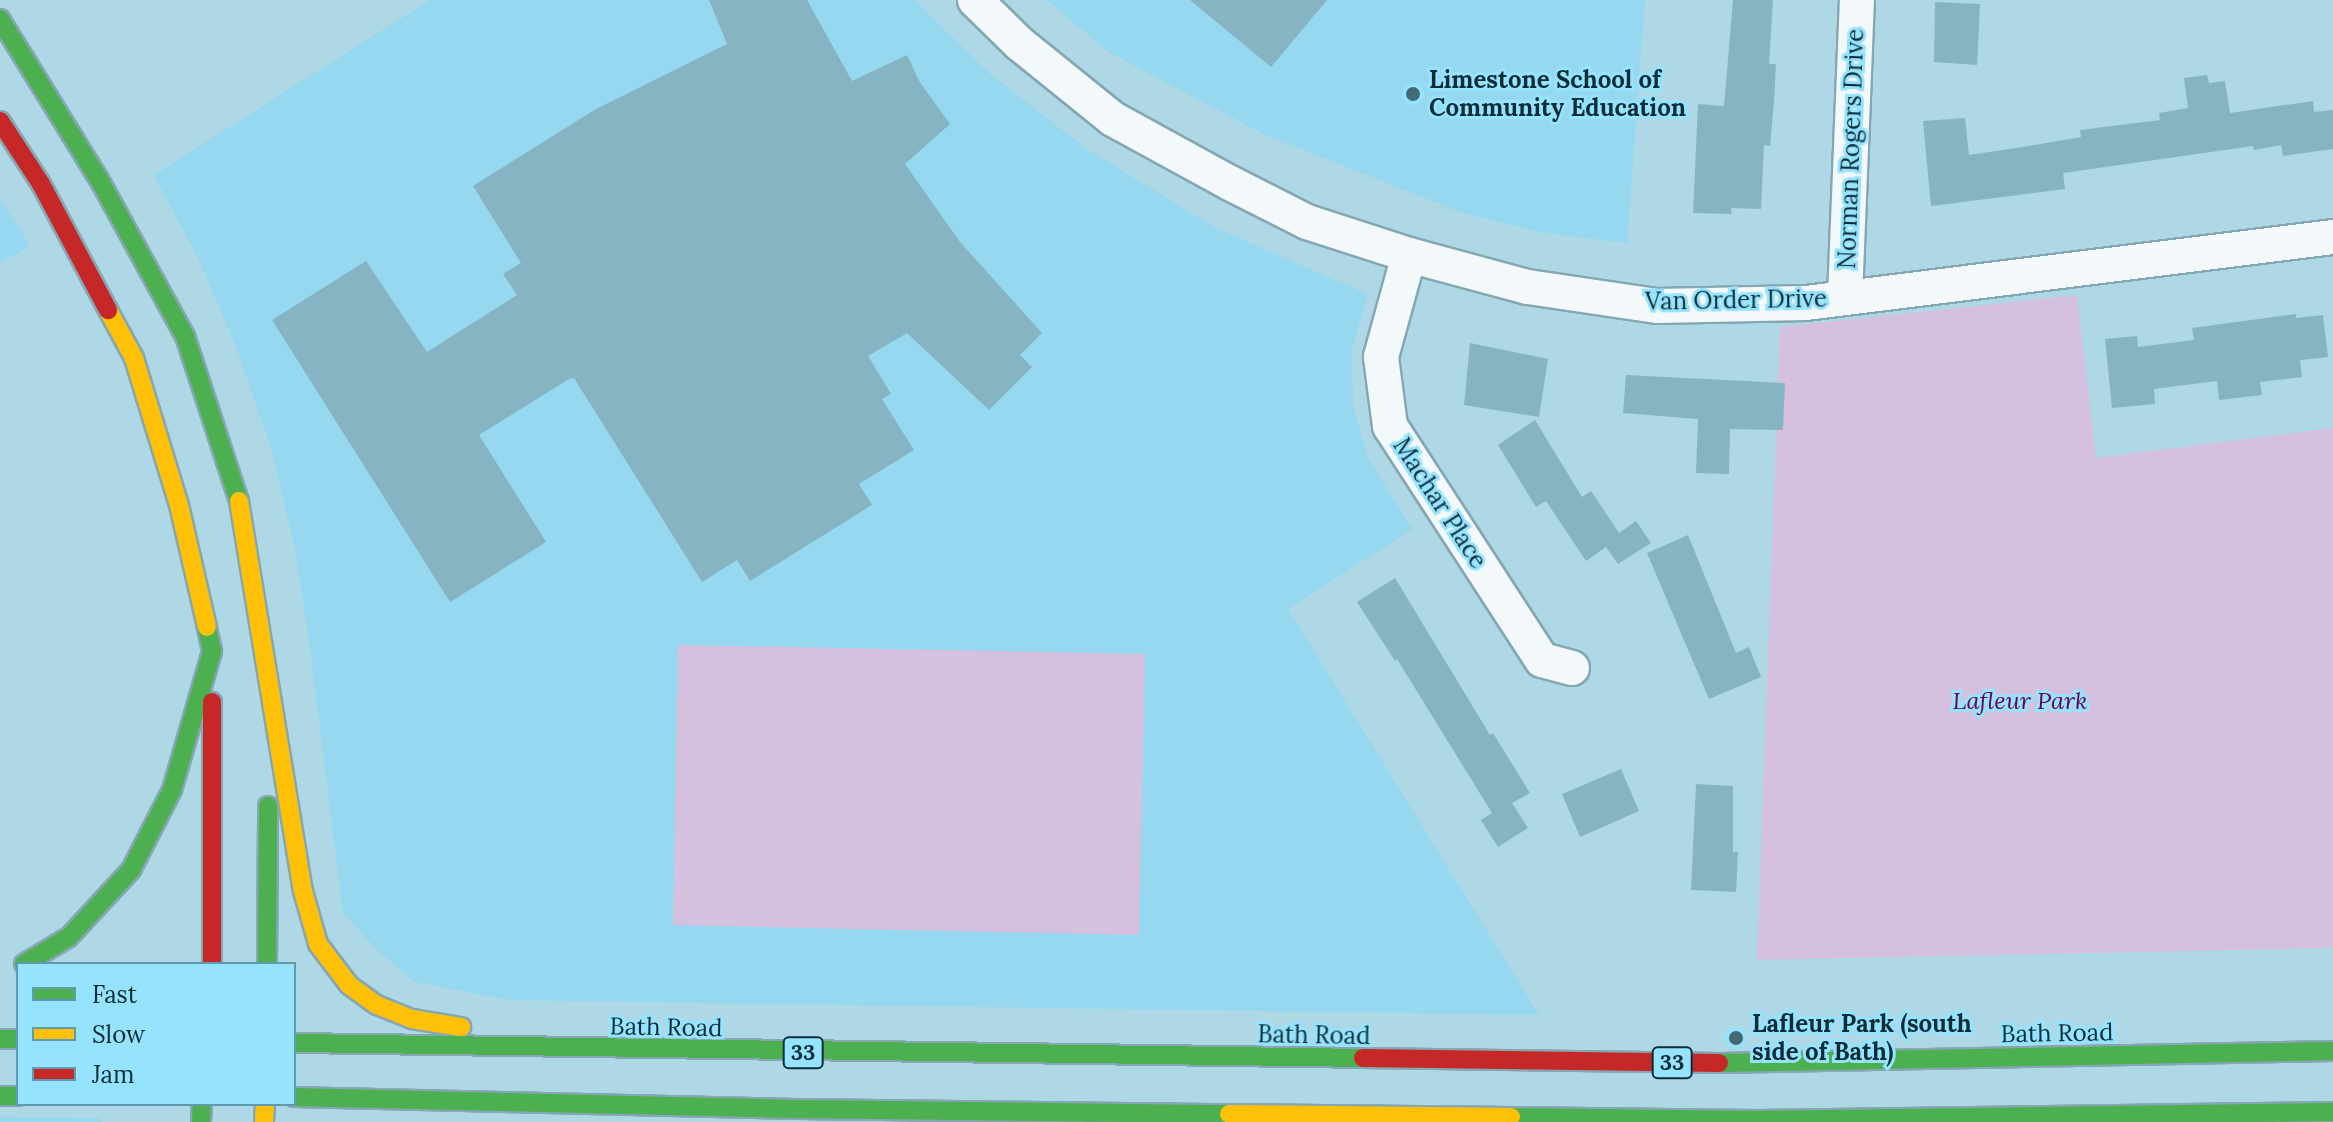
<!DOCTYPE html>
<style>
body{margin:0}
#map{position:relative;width:2333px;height:1122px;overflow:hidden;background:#aed8e6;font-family:Lora,serif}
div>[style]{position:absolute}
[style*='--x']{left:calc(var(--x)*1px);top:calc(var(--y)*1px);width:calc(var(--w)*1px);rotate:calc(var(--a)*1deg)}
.built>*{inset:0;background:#95d8ef}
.green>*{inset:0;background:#d5c1df}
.building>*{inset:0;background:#87b4c2}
.roads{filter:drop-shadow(2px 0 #85a7b2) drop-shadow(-2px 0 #85a7b2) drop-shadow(0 2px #85a7b2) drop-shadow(0 -2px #85a7b2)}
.street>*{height:34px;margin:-17px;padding:0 17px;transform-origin:17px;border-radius:17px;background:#f3f9fb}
.fast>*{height:18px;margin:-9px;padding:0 9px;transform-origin:9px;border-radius:9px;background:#4caf50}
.slow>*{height:18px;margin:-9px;padding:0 9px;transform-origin:9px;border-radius:9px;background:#ffc107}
.jam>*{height:18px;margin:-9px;padding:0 9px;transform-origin:9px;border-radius:9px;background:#c62828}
.dots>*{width:22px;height:22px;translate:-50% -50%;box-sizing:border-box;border:4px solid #96e3fe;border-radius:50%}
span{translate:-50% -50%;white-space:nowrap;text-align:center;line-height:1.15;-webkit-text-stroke:6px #96e3fe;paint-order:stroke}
.shield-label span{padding:2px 6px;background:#96e3fe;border:2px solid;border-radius:6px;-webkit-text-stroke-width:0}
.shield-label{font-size:22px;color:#0c2d38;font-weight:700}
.poi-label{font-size:24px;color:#0c2d38;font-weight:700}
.left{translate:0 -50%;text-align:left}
.street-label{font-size:24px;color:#0c2d38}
.park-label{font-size:24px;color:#6d0153;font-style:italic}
.legend{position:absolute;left:16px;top:962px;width:280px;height:144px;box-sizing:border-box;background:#96e3fe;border:2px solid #5f9aaf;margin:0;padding:10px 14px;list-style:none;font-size:24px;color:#0c2d38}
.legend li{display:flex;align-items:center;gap:16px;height:40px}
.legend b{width:40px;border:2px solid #5f9aaf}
</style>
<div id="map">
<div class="built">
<i style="clip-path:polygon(430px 0,915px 0,989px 73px,1088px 150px,1216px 228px,1367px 294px,1352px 350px,1353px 405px,1367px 456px,1412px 529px,1288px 609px,1539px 1015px,508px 1000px,415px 982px,377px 950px,343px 913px,310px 648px,295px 549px,271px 448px,237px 349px,200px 262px,154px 175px)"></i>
<i style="clip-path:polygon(1047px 0,1645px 0,1627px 243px,1540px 232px,1463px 213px,1268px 136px,1110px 53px)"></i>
<i style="clip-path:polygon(0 199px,30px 246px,0 263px)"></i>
<i style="clip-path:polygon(0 1117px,99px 1118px,102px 1122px,0 1122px)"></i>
</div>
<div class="green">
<i style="clip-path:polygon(2077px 295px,2096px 458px,2333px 428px,2333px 948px,1757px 960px,1780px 327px)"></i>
<i style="clip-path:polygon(678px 645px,1145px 654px,1139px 935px,673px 925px)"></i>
</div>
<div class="building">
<i style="clip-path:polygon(709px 0,807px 0,852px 81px,907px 55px,919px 81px,950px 124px,905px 164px,960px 242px,1042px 333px,1020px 355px,1032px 367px,989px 410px,907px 333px,868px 356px,891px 394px,882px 399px,914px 450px,859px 484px,872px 505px,750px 581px,737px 560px,702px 582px,574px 378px,569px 379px,479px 435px,546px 542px,450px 602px,272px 320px,366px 261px,427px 352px,517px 295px,503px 274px,521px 263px,473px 186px,596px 109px,727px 44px)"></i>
<i style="clip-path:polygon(1190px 0,1327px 0,1271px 67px)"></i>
<i style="clip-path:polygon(1733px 0,1773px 0,1769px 64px,1776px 64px,1774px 101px,1770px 146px,1764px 145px,1761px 209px,1731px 208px,1732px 214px,1693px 213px,1698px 104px,1724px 106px)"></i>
<i style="clip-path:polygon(1935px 2px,1980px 4px,1977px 65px,1934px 62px)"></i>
<i style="clip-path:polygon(2207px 75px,2209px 83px,2225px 81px,2230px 113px,2313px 101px,2314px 112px,2333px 110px,2333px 149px,2283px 156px,2281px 145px,2254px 150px,2253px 146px,2063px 173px,2065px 189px,1931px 206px,1923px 121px,1965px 118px,1969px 155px,2023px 147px,2081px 137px,2080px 130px,2160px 120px,2159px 113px,2188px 108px,2184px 78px)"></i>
<i style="clip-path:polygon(2296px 314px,2296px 318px,2323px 315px,2328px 357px,2300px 360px,2302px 377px,2260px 382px,2262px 395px,2219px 400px,2217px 381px,2154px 389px,2155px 404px,2112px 408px,2105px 339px,2137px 336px,2138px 347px,2194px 340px,2192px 328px)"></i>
<i style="clip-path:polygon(1470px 343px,1548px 359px,1539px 417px,1464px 405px)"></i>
<i style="clip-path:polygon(1626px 375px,1785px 383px,1783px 430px,1730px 429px,1729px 474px,1696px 473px,1698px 419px,1623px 413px)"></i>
<i style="clip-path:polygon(1535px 420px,1582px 497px,1591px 491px,1619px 533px,1636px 521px,1651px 543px,1618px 564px,1606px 547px,1586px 561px,1546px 501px,1536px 507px,1498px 445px)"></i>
<i style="clip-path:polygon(1688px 535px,1736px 653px,1749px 647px,1761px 677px,1709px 699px,1647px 553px)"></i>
<i style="clip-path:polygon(1395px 578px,1490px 735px,1493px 733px,1530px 793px,1512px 803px,1528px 828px,1498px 847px,1481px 820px,1492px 813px,1397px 659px,1395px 661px,1357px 602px)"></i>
<i style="clip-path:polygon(1621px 769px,1639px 811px,1580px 837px,1562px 794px)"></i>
<i style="clip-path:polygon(1696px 784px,1733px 786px,1733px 852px,1738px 852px,1736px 892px,1691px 890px)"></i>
</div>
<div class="roads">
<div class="street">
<i style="--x:975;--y:0;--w:63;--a:44.4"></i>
<i style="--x:1020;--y:44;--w:119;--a:38.9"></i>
<i style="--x:1113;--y:119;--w:133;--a:28.7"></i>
<i style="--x:1230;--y:183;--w:86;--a:26.9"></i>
<i style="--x:1307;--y:222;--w:107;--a:17.9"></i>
<i style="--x:1409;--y:255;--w:123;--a:15.1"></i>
<i style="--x:1528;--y:287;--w:130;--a:8.4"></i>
<i style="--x:1657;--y:306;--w:149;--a:-1.2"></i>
<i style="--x:1806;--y:303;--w:531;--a:-7.14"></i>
<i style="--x:1409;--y:255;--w:106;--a:105.4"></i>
<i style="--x:1381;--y:357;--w:70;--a:82.6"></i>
<i style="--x:1390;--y:426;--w:279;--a:57"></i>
<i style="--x:1542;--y:660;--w:31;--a:15"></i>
<i style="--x:1845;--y:297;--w:297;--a:-87.7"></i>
</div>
<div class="fast">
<i style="--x:0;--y:19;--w:190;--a:58.3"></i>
<i style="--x:100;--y:181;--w:177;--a:61.3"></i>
<i style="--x:185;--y:336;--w:174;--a:71.9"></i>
<i style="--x:24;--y:964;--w:52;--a:-31"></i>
<i style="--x:69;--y:937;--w:91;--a:-47.2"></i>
<i style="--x:131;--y:870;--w:90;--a:-62.9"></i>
<i style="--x:172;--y:790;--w:145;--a:-73.9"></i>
<i style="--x:212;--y:651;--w:25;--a:-102"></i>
<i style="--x:267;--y:964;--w:158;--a:-89.6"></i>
<i style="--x:0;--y:1039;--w:18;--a:0"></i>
<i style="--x:294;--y:1043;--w:1069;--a:0.8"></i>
<i style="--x:1719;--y:1063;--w:614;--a:-1.12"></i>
<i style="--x:0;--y:1096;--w:18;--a:0"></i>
<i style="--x:294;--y:1097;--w:503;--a:1.37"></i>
<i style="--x:797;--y:1109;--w:432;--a:0.7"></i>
<i style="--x:1511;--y:1117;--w:248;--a:0.7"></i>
<i style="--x:1759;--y:1120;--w:574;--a:-0.8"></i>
<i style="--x:201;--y:1122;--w:18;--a:-87"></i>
</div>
<div class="slow">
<i style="--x:108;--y:310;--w:55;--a:61.6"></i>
<i style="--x:134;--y:358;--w:154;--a:73"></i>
<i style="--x:179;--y:505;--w:125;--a:77.1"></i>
<i style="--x:239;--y:501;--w:395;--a:80.7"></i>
<i style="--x:303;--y:891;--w:55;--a:74.2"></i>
<i style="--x:318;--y:944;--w:51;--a:52.9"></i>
<i style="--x:349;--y:985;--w:34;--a:36"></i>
<i style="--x:377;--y:1005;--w:38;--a:22"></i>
<i style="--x:412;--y:1019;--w:50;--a:9.3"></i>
<i style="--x:1229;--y:1114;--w:282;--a:0.6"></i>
<i style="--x:264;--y:1122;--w:18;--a:-87"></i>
</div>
<div class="jam">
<i style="--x:0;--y:121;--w:75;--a:56.9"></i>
<i style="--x:41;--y:184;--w:143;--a:62"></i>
<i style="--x:212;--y:702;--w:262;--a:90"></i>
<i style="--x:1363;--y:1058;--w:356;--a:0.8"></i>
</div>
</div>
<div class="dots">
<i style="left:1413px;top:94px;background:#456975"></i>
<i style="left:1736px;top:1038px;background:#456975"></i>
</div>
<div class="shield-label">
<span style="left:803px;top:1053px">33</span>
<span style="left:1672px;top:1063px">33</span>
</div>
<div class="poi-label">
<span class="left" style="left:1429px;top:94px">Limestone School of<br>Community Education</span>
<span class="left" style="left:1752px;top:1038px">Lafleur Park (south<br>side of Bath)</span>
</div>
<div class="street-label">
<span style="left:1851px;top:149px;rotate:-88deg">Norman Rogers Drive</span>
<span style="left:1736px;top:300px;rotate:-1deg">Van Order Drive</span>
<span style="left:1440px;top:503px;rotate:57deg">Machar Place</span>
<span style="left:666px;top:1027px;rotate:1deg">Bath Road</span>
<span style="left:2057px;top:1033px;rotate:-1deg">Bath Road</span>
<span style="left:1314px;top:1035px;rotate:1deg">Bath Road</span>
</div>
<div class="park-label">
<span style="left:2020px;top:701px">Lafleur Park</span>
</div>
<ul class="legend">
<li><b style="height:10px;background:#4caf50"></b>Fast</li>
<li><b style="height:10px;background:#ffc107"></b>Slow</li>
<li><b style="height:10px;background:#c62828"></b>Jam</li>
</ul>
</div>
